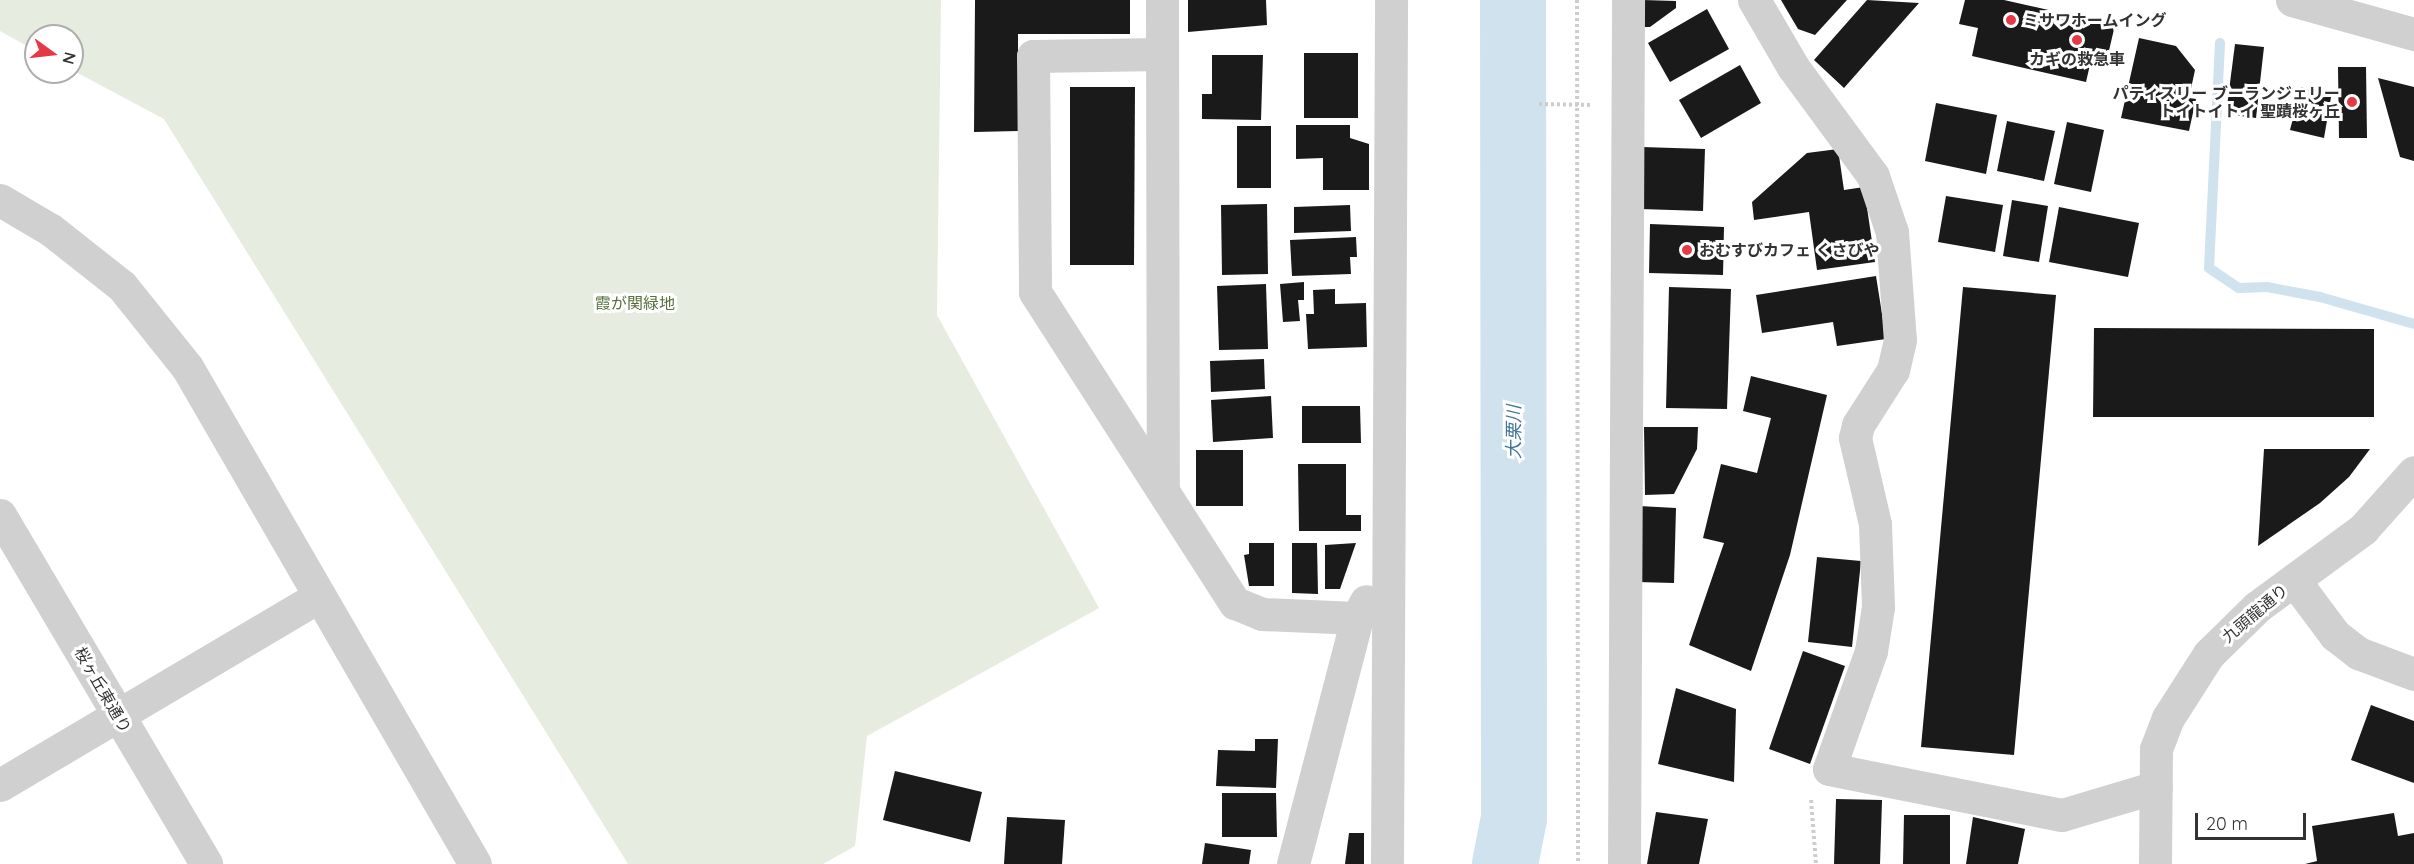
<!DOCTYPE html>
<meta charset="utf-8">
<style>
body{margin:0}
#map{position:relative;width:2414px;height:864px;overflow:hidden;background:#fff;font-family:Quicksand,"Noto Sans JP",sans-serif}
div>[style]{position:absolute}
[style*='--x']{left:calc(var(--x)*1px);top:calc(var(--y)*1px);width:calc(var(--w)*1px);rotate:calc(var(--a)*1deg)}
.green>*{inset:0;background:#e6ecdf}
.stream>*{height:10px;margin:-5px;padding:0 5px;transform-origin:5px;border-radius:5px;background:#cfe2ee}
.river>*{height:66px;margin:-33px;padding:0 33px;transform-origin:33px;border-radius:33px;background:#cfe2ee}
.building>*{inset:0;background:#1a1a1a}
.path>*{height:4px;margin-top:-2px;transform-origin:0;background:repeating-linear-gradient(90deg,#cdcdcd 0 3px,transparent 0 6px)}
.minor>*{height:33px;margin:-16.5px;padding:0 16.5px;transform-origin:16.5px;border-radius:16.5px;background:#d0d0d0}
.dots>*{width:16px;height:16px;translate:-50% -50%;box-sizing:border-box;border:3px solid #fff;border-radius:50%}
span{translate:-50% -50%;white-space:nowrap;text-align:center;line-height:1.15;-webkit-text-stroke:6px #fff;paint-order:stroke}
.poi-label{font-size:16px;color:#333;font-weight:700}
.left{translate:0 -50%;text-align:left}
.right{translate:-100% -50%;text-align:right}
.park-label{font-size:16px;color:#56703f}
.street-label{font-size:16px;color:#333}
.water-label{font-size:18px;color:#3f7597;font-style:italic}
.north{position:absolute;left:24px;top:24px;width:60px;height:60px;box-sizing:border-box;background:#fff;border:2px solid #adadad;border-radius:50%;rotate:105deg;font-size:16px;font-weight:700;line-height:24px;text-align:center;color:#333}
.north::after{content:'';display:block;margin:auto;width:21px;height:27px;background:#e63946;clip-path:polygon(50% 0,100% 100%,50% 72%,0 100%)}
.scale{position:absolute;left:2195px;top:813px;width:111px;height:27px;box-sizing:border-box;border:3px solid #333;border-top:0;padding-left:8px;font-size:18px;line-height:21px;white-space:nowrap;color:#333;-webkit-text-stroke:4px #fff;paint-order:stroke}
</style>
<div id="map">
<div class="green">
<i style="clip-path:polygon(0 0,941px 0,937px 315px,1099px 608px,867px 736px,855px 846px,823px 864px,628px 864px,164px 119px,72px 70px,72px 36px,36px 36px,36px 51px,0 31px)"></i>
</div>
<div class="stream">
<i style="--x:2220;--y:43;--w:225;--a:92.8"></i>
<i style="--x:2209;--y:268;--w:36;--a:34"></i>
<i style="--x:2239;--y:288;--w:28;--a:-2"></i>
<i style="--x:2267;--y:287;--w:54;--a:10.7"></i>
<i style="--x:2320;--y:297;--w:98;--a:16"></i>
</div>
<div class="river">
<i style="--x:1505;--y:864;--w:47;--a:-78.9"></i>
<i style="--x:1514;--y:818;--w:818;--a:-90.07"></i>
</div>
<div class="building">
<i style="clip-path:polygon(975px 0,1130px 0,1130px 34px,1018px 34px,1018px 131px,974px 132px)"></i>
<i style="clip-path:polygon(1188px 0,1266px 0,1267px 25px,1188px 32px)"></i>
<i style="clip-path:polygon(1643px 0,1676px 1px,1676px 8px,1650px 27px,1642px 27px)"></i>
<i style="clip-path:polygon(1781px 0,1847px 0,1815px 35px,1798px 29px)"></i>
<i style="clip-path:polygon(1867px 0,1919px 3px,1844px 88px,1814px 60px)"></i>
<i style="clip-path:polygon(1965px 0,2004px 0,2115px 25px,2107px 59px,2092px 56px,2086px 82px,1972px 56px,1978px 28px,1959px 24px)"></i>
<i style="clip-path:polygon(1707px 9px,1729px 49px,1670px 82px,1648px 43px)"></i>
<i style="clip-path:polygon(2139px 38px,2176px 46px,2195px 70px,2189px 98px,2196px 99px,2189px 131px,2121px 118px)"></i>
<i style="clip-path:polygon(2235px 44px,2264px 47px,2256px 118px,2226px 114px)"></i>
<i style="clip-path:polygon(1304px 53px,1358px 53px,1358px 118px,1304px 118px)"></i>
<i style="clip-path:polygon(1212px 55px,1263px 55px,1261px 120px,1202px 119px,1202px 94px,1212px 94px)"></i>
<i style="clip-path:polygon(1740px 65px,1761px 103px,1701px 138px,1679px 100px)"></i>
<i style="clip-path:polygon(2338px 67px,2366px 67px,2367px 138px,2339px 138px)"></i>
<i style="clip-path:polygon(2378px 78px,2414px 87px,2414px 161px,2400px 157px)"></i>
<i style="clip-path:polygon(1070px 87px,1135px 87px,1134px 265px,1070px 265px)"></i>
<i style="clip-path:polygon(2301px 87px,2331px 97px,2324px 138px,2290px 130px)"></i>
<i style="clip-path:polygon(1936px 103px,1997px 115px,1986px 174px,1925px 161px)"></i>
<i style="clip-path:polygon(2007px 121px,2055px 131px,2044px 181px,1997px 171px)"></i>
<i style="clip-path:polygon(2067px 122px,2104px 130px,2091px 192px,2054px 184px)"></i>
<i style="clip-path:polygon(1296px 125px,1350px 125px,1350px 138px,1369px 144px,1369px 190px,1323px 190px,1323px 158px,1296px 159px)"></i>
<i style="clip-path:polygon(1237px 126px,1271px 126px,1271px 188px,1237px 188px)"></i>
<i style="clip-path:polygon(1642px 147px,1705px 149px,1703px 211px,1640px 209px)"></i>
<i style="clip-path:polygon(1838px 149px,1844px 190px,1864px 187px,1875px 262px,1817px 270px,1809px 212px,1754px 220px,1752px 202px,1807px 153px)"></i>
<i style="clip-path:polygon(1946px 196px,2003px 205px,1995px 252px,1938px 242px)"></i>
<i style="clip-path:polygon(2012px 200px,2048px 206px,2039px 262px,2003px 256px)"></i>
<i style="clip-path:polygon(1267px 204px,1268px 274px,1222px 275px,1221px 205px)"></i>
<i style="clip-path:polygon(1350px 205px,1351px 231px,1294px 233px,1294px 207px)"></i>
<i style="clip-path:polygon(2059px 207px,2139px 223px,2128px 277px,2049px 262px)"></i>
<i style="clip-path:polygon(1650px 224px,1724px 227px,1723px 275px,1649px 273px)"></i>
<i style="clip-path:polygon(1356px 237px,1357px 257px,1350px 257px,1351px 274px,1292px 276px,1290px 240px)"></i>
<i style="clip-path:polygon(1876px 276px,1886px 339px,1837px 346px,1833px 322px,1762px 333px,1756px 295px)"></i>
<i style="clip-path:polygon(1304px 282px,1304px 300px,1298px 300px,1300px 321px,1283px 322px,1280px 284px)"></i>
<i style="clip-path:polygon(1266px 284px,1268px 349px,1219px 350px,1217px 286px)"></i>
<i style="clip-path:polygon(1669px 287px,1731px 289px,1727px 409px,1666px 408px)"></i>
<i style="clip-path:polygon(1963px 287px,2056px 295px,2014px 755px,1921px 747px)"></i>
<i style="clip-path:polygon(1335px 289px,1335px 304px,1366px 303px,1367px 347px,1308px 349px,1306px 314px,1314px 314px,1313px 290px)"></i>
<i style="clip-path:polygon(2094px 328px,2374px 329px,2374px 417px,2093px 417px)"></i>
<i style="clip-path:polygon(1264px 359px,1265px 389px,1211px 392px,1210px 361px)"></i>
<i style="clip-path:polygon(1751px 376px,1827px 395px,1790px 555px,1751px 671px,1689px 645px,1724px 543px,1703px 538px,1721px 464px,1757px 473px,1771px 418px,1743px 411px)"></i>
<i style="clip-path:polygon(1271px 396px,1273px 438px,1213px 442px,1211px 400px)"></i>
<i style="clip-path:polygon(1302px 406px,1360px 406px,1361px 443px,1302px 443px)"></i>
<i style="clip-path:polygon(1644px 427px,1698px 427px,1697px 449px,1674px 494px,1645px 495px)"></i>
<i style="clip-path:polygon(2264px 449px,2370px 449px,2349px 477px,2320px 503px,2258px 546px)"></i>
<i style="clip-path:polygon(1196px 450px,1243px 450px,1243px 506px,1196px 506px)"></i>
<i style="clip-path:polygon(1298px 464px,1346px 464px,1346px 515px,1361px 515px,1361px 531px,1299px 531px)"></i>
<i style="clip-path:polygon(1639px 506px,1676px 508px,1674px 583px,1637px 582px)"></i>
<i style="clip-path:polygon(1249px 543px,1274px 543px,1274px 586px,1249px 586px,1244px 555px,1249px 554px)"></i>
<i style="clip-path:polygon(1292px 543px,1317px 543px,1318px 594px,1292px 593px)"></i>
<i style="clip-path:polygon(1356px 543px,1340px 589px,1325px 589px,1325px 545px)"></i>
<i style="clip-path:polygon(1817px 557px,1861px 561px,1852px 647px,1808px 642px)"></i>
<i style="clip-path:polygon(1803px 651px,1845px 666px,1810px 764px,1769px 749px)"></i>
<i style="clip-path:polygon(1676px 688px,1736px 709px,1734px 782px,1658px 764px)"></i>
<i style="clip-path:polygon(2371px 705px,2414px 721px,2414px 783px,2351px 760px)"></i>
<i style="clip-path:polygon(1255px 739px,1278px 739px,1276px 788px,1216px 786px,1218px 750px,1255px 751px)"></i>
<i style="clip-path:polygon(895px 771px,982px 792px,970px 842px,883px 820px)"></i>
<i style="clip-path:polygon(1222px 793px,1276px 793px,1277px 837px,1222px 837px)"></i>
<i style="clip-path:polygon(1836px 799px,1882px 800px,1880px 864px,1834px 864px)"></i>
<i style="clip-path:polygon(1656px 812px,1708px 819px,1699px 864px,1647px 864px)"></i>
<i style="clip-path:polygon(2394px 813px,2398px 836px,2414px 833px,2414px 864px,2305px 864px,2317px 861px,2312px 826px)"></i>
<i style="clip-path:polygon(1904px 815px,1950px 815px,1950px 864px,1903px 864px)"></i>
<i style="clip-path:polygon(1007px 817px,1065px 820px,1062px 864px,1004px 864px)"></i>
<i style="clip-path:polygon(1973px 817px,2025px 829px,2018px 864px,1966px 864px)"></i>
<i style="clip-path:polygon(1349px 833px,1364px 833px,1364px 864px,1345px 864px)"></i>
<i style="clip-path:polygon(1205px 843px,1251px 850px,1249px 864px,1202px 864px)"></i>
</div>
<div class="path">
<i style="--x:1577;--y:0;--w:864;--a:89.93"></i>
<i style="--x:1539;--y:104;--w:53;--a:1.1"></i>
<i style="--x:1811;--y:800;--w:64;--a:85.5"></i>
</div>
<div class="minor">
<i style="--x:1162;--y:0;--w:487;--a:89.9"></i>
<i style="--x:1754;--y:0;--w:78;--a:59.8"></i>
<i style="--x:1793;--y:67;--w:135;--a:53.7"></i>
<i style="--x:1873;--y:176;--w:59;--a:71.3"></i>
<i style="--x:1892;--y:232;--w:108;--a:85.8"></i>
<i style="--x:1900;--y:340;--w:31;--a:103"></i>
<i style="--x:1893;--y:370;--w:65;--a:122.5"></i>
<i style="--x:1858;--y:425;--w:13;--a:103"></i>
<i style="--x:1855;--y:438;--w:88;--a:76.9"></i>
<i style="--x:1875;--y:524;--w:83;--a:87.9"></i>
<i style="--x:1878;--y:607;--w:45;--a:99"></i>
<i style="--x:1871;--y:651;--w:125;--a:109.6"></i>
<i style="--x:1829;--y:769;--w:237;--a:11.2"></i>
<i style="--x:2062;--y:815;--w:98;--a:-16.6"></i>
<i style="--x:2292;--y:0;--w:127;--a:15.6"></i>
<i style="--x:1162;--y:54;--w:129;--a:179.1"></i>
<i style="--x:1033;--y:56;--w:236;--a:89.5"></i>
<i style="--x:1035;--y:292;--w:370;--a:57.3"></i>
<i style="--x:1235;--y:603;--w:29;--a:22"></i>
<i style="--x:1262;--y:614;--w:95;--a:2.4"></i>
<i style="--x:0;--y:200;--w:59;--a:30.5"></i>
<i style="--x:51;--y:230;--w:90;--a:38.3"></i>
<i style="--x:122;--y:286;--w:104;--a:51.3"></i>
<i style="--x:187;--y:367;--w:574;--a:59.91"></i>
<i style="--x:0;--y:515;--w:405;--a:59.4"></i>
<i style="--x:2294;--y:580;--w:69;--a:53.3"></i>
<i style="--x:2335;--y:635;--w:29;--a:38"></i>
<i style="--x:2358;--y:653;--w:60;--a:20.6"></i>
<i style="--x:0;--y:785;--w:371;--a:-30.6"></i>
<i style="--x:1293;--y:864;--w:254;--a:-75.4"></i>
<i style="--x:1357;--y:618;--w:19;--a:-62"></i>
<i style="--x:1387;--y:864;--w:864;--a:-89.73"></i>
<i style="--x:1624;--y:864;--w:864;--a:-89.73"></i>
<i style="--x:2155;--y:864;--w:115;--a:-89.5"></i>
<i style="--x:2156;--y:749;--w:33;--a:-69"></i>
<i style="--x:2168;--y:718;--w:76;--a:-57.4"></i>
<i style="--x:2209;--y:654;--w:67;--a:-44.4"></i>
<i style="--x:2257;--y:607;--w:132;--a:-36.3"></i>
<i style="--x:2363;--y:529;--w:76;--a:-48.2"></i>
</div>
<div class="dots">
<i style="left:2011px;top:20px;background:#e63946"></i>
<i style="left:2077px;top:40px;background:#e63946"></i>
<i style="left:2352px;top:102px;background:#e63946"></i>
<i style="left:1687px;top:250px;background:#e63946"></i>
</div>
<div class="poi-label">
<span class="left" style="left:2023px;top:20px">ミサワホームイング</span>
<span style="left:2077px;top:59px">カギの救急車</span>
<span class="right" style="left:2340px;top:102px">パティスリー ブーランジェリー<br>トイトイトイ 聖蹟桜ヶ丘</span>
<span class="left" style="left:1699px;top:250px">おむすびカフェ くさびや</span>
</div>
<div class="park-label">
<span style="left:635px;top:303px">霞が関緑地</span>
</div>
<div class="street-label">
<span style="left:2255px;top:613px;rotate:-40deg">九頭龍通り</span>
<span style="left:103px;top:690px;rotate:60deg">桜ヶ丘東通り</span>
</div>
<div class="water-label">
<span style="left:1514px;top:432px;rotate:-90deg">大栗川</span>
</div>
<div class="north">N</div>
<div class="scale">20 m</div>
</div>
